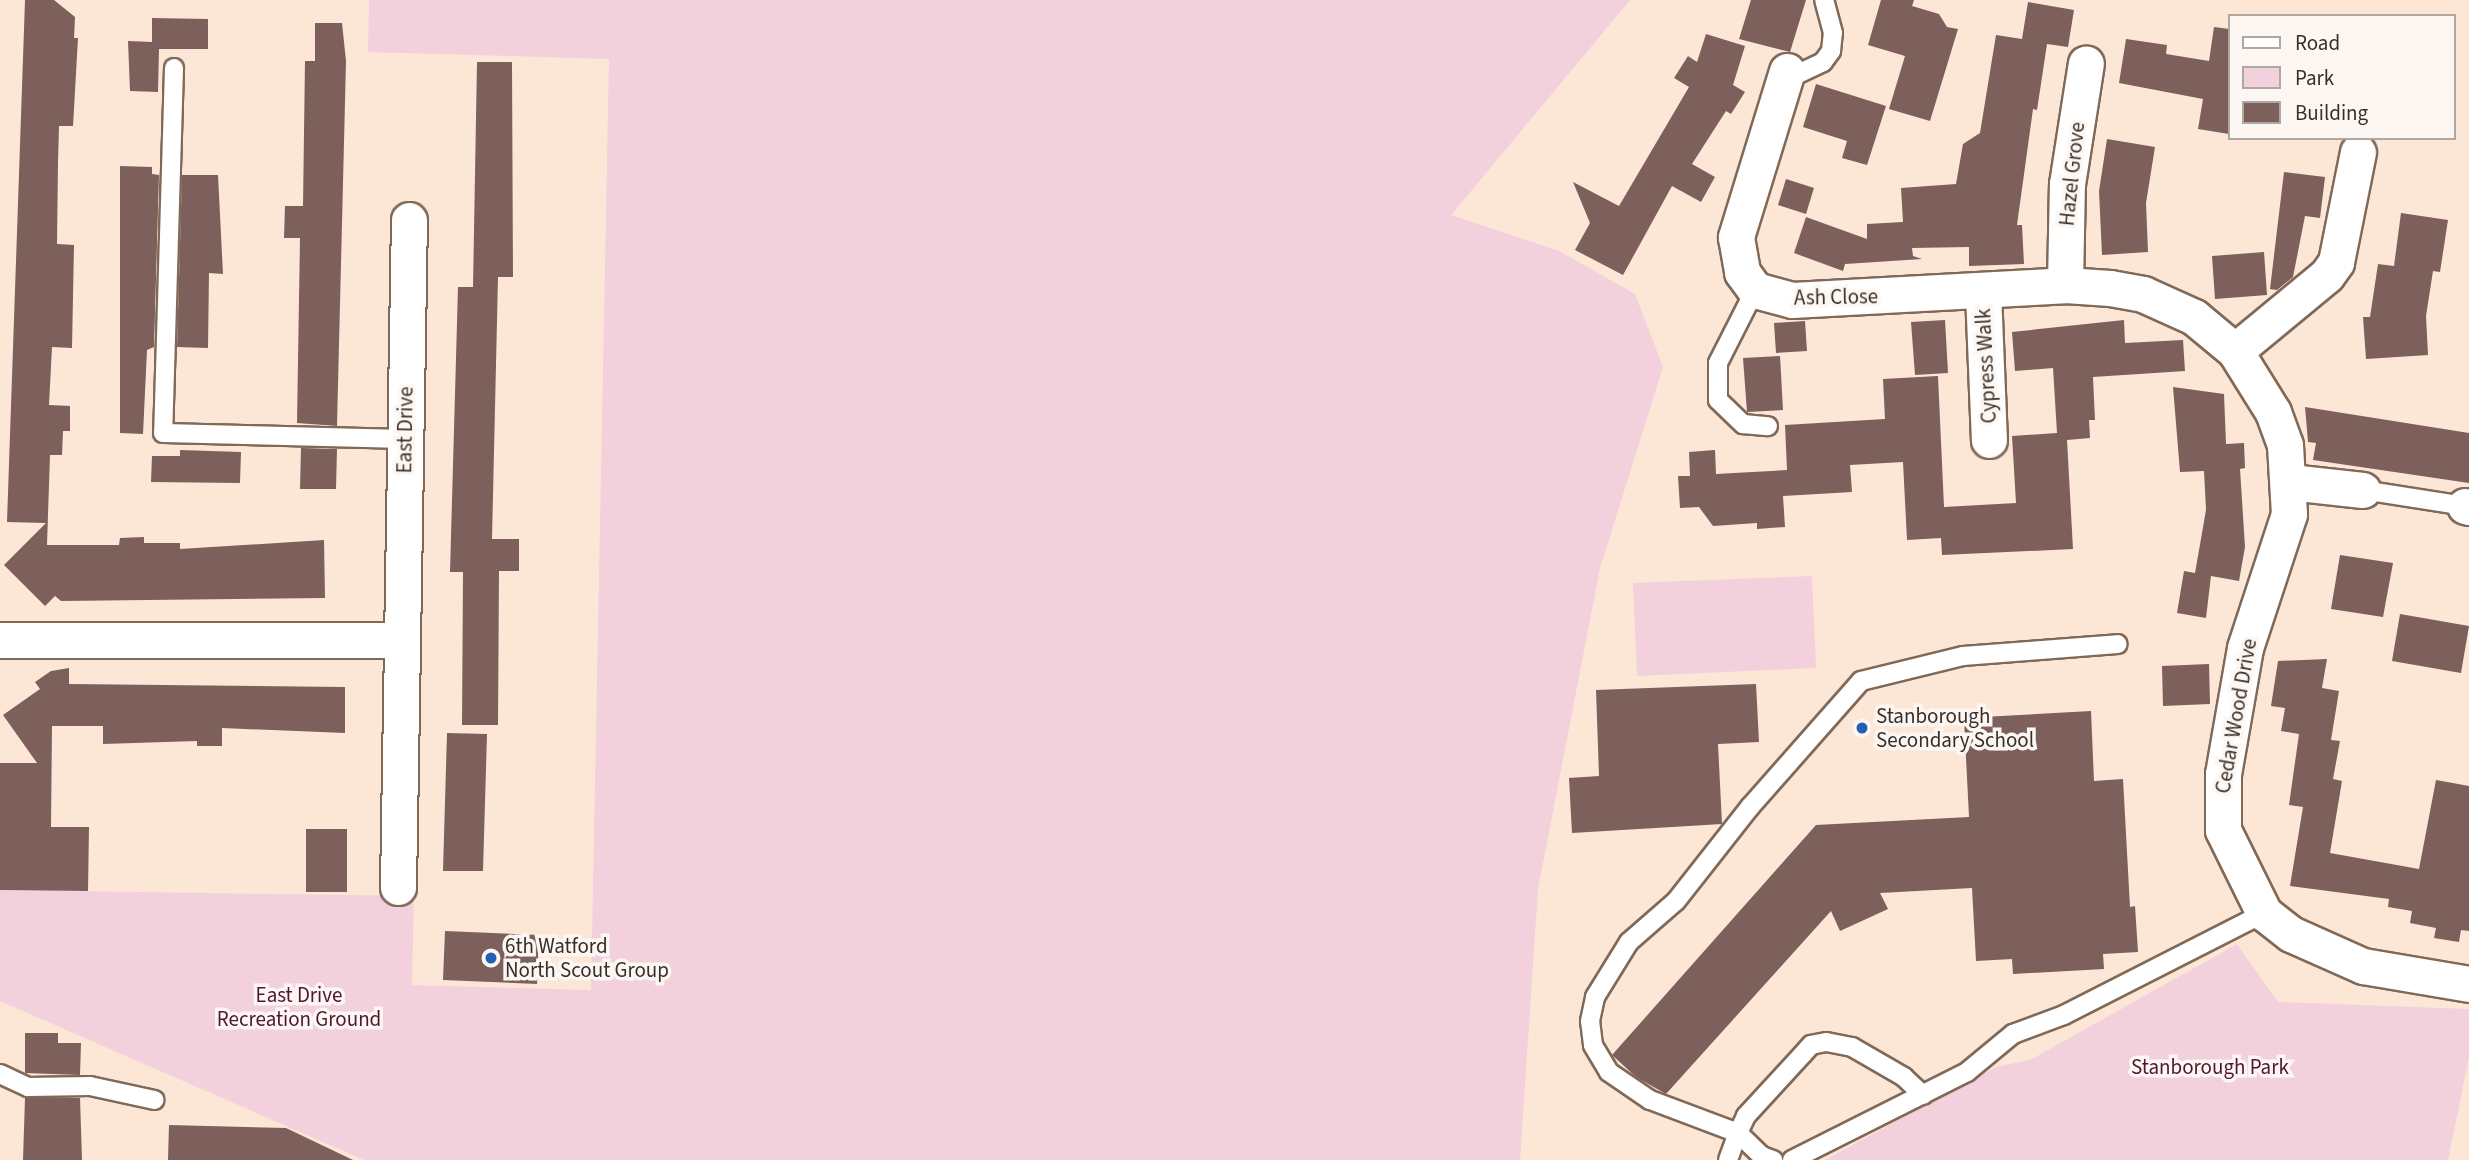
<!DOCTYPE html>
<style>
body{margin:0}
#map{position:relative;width:2469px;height:1160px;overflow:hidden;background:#fce6d6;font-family:"Source Sans 3",sans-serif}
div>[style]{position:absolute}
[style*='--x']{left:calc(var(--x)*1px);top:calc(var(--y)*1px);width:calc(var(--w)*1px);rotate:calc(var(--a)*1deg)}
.green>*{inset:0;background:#f2d1dd}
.building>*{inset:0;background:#7d5f5c}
.roads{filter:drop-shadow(2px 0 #806957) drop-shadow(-2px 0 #806957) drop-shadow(0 2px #806957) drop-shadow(0 -2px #806957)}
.lane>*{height:18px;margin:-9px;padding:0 9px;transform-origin:9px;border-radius:9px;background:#fff}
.street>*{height:35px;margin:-17.5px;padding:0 17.5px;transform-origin:17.5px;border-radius:17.5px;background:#fff}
.dots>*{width:19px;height:19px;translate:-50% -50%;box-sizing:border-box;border:4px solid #fcf7f3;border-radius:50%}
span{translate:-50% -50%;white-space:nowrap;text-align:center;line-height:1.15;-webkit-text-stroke:7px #fcf7f3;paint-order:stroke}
.street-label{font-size:21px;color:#392f28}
.poi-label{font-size:21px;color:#392f28}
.left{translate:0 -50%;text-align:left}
.park-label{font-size:21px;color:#511533}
.legend{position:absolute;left:2228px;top:14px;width:228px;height:126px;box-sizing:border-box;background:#fcf7f3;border:2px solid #aea7a2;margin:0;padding:9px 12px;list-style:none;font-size:21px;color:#392f28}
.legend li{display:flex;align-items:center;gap:14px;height:35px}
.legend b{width:35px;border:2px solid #aea7a2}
</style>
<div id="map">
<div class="green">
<i style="clip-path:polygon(369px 0,1630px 0,1451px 215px,1559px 251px,1635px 294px,1663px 367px,1600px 568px,1538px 889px,1520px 1160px,364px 1160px,0 1001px,0 890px,414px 896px,412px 985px,591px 990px,609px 59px,368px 52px)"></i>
<i style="clip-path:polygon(1812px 576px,1816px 668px,1637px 676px,1633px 583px)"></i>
<i style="clip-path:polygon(2237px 944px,2278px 1002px,2469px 1009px,2469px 1057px,2448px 1160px,1825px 1160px,1996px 1067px,2030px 1060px)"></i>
</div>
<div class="building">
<i style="clip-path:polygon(25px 0,54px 0,75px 17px,74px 38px,78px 38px,73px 126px,59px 126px,58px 163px,57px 244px,74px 245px,72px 348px,52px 347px,49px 405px,70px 406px,70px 431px,63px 431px,62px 455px,50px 455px,47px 545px,119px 545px,120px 538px,144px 537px,144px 543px,180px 543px,180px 549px,324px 540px,325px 598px,61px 601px,55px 596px,45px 606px,4px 565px,46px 523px,7px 522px)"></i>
<i style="clip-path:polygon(1751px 0,1806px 0,1790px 52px,1739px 39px)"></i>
<i style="clip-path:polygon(1881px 0,1914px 0,1912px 6px,1939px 14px,1947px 27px,1958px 29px,1930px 121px,1889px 109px,1905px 56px,1868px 45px)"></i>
<i style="clip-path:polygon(2028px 2px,2074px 10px,2068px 47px,2047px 44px,2037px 110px,2033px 109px,2017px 225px,2022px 225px,2024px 264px,1969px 266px,1969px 247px,1912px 248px,1913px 256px,1922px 259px,1845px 264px,1843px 271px,1794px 253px,1806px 217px,1867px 239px,1867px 224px,1903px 222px,1901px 188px,1956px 184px,1963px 144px,1980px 133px,1996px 35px,2022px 39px)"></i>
<i style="clip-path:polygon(152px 18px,208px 19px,208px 49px,159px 49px,158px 92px,130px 91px,128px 41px,152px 42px)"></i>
<i style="clip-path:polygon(315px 23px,342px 23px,346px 61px,337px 426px,297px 423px,300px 238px,284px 238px,285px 206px,303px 206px,305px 61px,315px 61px)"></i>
<i style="clip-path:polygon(2214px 27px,2229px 29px,2229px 134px,2198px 129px,2203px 99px,2119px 83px,2126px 39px,2167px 45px,2166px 54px,2209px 61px)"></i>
<i style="clip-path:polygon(1706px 34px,1745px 46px,1733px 85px,1745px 92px,1731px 114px,1726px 111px,1692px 164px,1715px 177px,1701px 202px,1672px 186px,1623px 275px,1575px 250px,1590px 223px,1573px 182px,1619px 206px,1689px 87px,1674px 78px,1688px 56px,1697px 62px)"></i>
<i style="clip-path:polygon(477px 62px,512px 62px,513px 277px,498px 277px,492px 539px,519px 539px,519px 571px,499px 571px,498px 725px,462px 725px,463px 572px,450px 572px,458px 287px,473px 287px)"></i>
<i style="clip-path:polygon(1816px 84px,1886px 106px,1867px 165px,1842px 158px,1847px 141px,1803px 127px)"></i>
<i style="clip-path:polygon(2107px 139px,2155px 147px,2146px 203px,2148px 252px,2102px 255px,2099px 191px)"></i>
<i style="clip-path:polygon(120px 166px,152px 167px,152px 174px,159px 175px,154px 347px,147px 350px,143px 434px,120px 433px)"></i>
<i style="clip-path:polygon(2284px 172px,2325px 177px,2320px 218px,2305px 216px,2293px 277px,2277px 290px,2270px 289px)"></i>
<i style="clip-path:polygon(182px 175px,218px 175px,223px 274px,209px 273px,208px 348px,177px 347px)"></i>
<i style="clip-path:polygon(1786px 179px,1814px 188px,1806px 214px,1778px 205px)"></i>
<i style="clip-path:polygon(2401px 213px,2448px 220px,2440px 272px,2433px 271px,2426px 316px,2428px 355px,2366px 359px,2363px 317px,2370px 317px,2378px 264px,2394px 266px)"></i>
<i style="clip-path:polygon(2264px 252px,2267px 295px,2215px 299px,2212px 256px)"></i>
<i style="clip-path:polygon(1945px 320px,1948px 373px,1915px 375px,1911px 322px)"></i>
<i style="clip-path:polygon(2124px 320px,2125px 343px,2183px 340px,2185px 371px,2093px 377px,2095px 420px,2089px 420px,2090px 438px,2067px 440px,2073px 549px,1942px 555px,1941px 538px,1907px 540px,1903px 462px,1850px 465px,1852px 492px,1783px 496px,1785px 527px,1757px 529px,1757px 523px,1713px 526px,1699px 507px,1680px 508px,1678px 476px,1690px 476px,1689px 452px,1715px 450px,1716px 474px,1787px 470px,1785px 425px,1885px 419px,1883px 379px,1938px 376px,1944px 507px,2016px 503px,2012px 436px,2057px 433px,2053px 368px,2015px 371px,2012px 332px)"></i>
<i style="clip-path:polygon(1805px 321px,1807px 351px,1776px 353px,1774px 323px)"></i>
<i style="clip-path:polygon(1780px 356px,1783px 410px,1747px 412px,1743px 358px)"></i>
<i style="clip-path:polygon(2173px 387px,2224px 394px,2226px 444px,2244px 443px,2245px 468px,2240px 469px,2245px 547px,2239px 581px,2211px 576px,2206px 618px,2177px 613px,2184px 571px,2195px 573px,2206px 510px,2204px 471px,2180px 472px)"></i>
<i style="clip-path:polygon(2305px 407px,2469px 433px,2469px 483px,2313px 460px,2316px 443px,2308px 442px)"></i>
<i style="clip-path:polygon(301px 448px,337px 449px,336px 489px,300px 489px)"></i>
<i style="clip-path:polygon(180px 450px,241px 452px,240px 483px,151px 482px,152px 456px,180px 456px)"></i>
<i style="clip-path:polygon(2340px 555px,2393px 563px,2383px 617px,2331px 609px)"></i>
<i style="clip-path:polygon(2400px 614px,2469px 626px,2461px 673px,2392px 661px)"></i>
<i style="clip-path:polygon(2327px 659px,2322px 688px,2339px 691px,2331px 740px,2340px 741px,2333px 779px,2342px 781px,2330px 853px,2419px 869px,2436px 780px,2469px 786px,2469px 931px,2461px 930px,2459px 942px,2434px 938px,2436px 928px,2410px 923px,2412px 911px,2388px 907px,2389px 899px,2290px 886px,2303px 807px,2289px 805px,2299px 734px,2281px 731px,2285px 708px,2271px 706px,2278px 661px)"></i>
<i style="clip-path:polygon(2209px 664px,2210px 704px,2163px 706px,2162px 666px)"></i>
<i style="clip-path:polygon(69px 668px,69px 684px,345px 687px,345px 733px,222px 728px,222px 746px,197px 746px,197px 741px,103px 744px,103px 726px,52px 726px,51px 827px,89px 827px,88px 891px,0 890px,0 763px,37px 763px,3px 715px,40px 689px,35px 682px,51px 671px)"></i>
<i style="clip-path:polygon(1756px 684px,1759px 742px,1718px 744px,1722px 824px,1572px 833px,1569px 778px,1599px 776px,1596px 690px)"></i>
<i style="clip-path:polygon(2091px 711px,2094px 781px,2123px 779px,2130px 907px,2135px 906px,2138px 952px,2103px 954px,2104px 969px,2013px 974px,2012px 959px,1976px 961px,1972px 888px,1880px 893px,1888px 909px,1840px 931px,1831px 911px,1666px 1094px,1636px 1077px,1612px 1055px,1816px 825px,1969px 817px,1964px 718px)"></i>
<i style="clip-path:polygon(447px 733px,487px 734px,483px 871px,443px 871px)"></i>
<i style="clip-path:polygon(306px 829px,347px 829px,347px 892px,306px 892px)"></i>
<i style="clip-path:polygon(445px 931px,539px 935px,537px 984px,443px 980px)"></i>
<i style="clip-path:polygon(25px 1033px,58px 1033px,58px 1043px,81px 1043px,80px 1075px,25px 1073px)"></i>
<i style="clip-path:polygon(25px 1098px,80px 1098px,82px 1160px,23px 1160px)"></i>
<i style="clip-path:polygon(169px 1125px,286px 1128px,353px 1160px,168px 1160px)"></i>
</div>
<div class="roads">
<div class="lane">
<i style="--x:174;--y:68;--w:365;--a:91.7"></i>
<i style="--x:163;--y:433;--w:243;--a:1.4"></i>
<i style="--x:1785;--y:80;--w:42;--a:-25.3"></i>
<i style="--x:1823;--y:62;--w:14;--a:-54"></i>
<i style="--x:1831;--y:51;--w:18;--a:-84"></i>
<i style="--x:1833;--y:33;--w:34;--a:-105"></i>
<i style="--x:1755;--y:290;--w:82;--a:116.9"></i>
<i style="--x:1718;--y:363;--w:37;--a:90"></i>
<i style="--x:1718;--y:400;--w:35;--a:44"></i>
<i style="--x:1743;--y:424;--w:25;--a:5"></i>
<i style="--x:2363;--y:490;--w:103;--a:8.9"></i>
<i style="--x:0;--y:1074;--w:31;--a:25"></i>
<i style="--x:28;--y:1087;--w:62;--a:-0.9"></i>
<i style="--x:90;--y:1086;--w:66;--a:12.2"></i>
<i style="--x:1923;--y:1095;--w:26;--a:-137"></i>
<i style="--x:1904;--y:1077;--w:60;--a:-150"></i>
<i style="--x:1852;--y:1047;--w:26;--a:-169"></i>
<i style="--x:1826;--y:1042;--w:15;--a:169"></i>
<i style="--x:1811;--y:1045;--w:13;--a:132"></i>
<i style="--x:1802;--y:1055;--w:83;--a:132.6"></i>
<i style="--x:1746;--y:1116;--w:19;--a:115"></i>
<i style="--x:1738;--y:1133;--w:94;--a:-159.4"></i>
<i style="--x:1650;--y:1100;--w:50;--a:-145.7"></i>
<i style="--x:1609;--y:1072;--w:31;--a:-121"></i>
<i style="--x:1593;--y:1045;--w:24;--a:-97"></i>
<i style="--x:1590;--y:1021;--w:25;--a:-78"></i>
<i style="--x:1595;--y:997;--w:65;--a:-58.3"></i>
<i style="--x:1629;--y:942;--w:62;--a:-41.1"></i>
<i style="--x:1676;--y:901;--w:120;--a:-51.8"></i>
<i style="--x:1750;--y:807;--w:168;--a:-48.6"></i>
<i style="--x:1861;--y:681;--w:105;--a:-13.8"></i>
<i style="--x:1963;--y:656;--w:155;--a:-4.4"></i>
<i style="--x:1728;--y:1160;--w:29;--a:-70"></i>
<i style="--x:1738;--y:1133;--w:33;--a:44"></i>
<i style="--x:1762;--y:1156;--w:12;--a:20"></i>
<i style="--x:1792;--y:1160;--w:196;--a:-26.7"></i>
<i style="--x:1967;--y:1072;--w:60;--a:-39.6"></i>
<i style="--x:2013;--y:1034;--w:54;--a:-20.4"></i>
<i style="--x:2064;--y:1015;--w:225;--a:-27"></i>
</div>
<div class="street">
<i style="--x:1787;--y:71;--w:174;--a:107.1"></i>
<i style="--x:1736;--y:237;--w:36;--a:80"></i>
<i style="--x:1742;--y:272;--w:22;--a:54"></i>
<i style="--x:1755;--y:290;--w:38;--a:15"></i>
<i style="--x:1792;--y:300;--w:273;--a:-3.1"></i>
<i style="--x:2065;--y:285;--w:45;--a:3.8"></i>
<i style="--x:2110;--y:288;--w:34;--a:10"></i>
<i style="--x:2143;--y:294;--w:56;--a:24.3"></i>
<i style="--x:2194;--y:317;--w:53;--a:39.7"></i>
<i style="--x:2235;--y:351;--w:72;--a:58.1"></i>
<i style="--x:2273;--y:412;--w:35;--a:70"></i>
<i style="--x:2285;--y:445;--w:69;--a:86.7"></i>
<i style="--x:2289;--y:514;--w:141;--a:108.2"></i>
<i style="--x:2245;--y:648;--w:128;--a:99.9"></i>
<i style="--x:2223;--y:774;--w:56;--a:90"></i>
<i style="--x:2223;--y:830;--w:93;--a:63.7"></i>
<i style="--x:2264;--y:913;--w:34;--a:38"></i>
<i style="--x:2291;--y:934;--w:79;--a:24"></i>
<i style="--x:2363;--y:966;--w:108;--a:9.6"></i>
<i style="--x:2065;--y:285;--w:101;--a:-88.9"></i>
<i style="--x:2067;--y:184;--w:122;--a:-81.1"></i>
<i style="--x:1983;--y:292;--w:148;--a:87.7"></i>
<i style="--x:2235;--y:351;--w:119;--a:-39.6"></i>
<i style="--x:2327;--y:275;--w:16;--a:-55"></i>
<i style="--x:2336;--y:262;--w:112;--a:-78.7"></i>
<i style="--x:2290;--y:482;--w:73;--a:6.3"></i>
<i style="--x:2465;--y:506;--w:4;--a:14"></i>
<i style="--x:0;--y:640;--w:401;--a:0"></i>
<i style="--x:398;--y:887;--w:667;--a:-89.06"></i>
</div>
</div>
<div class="dots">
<i style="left:1862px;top:728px;background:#2360b2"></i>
<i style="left:491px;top:958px;background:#2360b2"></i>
</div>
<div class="street-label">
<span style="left:2072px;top:174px;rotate:-84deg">Hazel Grove</span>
<span style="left:1836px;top:297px;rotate:-1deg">Ash Close</span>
<span style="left:1986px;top:366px;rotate:-93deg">Cypress Walk</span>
<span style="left:405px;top:430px;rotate:-89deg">East Drive</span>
<span style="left:2236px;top:716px;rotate:-80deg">Cedar Wood Drive</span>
</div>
<div class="poi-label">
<span class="left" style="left:1876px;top:728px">Stanborough<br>Secondary School</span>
<span class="left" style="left:505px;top:958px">6th Watford<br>North Scout Group</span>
</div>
<div class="park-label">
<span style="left:299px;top:1007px">East Drive<br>Recreation Ground</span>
<span style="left:2210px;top:1067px">Stanborough Park</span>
</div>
<ul class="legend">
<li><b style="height:9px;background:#fff"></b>Road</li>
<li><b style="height:19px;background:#f2d1dd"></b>Park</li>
<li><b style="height:19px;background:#7d5f5c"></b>Building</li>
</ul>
</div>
